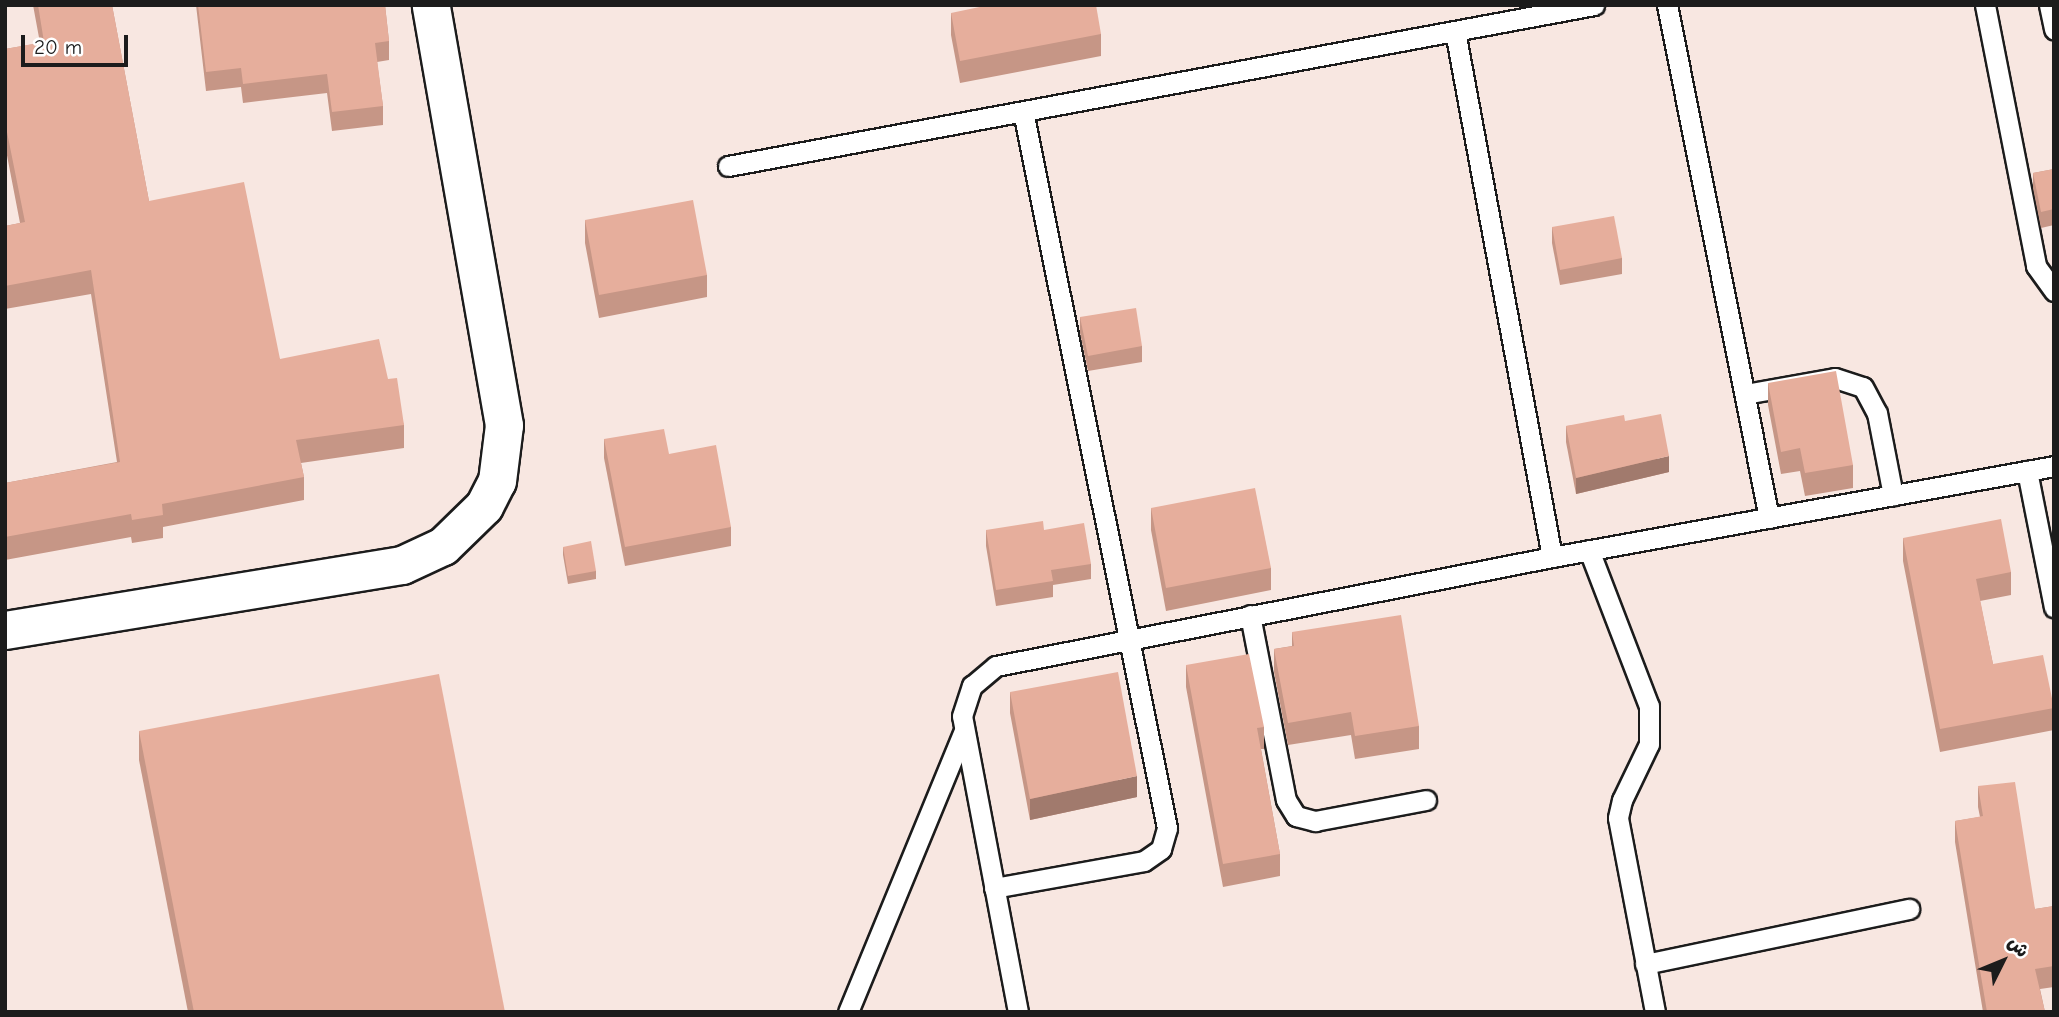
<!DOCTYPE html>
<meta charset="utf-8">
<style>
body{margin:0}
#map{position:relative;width:2059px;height:1017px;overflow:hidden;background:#fff;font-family:"Comic Neue","Playpen Sans Arabic",sans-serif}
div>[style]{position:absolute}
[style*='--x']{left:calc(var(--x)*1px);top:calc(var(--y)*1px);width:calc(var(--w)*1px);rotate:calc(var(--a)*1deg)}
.built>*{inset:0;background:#f8e7e1}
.roads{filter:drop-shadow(2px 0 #1c1c1c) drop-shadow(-2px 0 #1c1c1c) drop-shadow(0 2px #1c1c1c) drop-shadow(0 -2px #1c1c1c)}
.lane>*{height:19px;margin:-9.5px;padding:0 9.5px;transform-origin:9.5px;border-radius:9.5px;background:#fff}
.street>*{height:37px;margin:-18.5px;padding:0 18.5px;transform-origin:18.5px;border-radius:18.5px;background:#fff}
.wall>*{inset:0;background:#c69686}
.shaded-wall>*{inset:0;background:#a17a6d}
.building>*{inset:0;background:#e6ae9c}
span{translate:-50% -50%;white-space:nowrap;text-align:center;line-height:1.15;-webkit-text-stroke:7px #fff;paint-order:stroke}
.frame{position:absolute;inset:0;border:7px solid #1c1c1c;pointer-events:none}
.north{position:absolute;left:1968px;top:926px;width:70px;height:70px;-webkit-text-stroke:5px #fff;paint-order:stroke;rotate:47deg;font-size:19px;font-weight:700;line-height:28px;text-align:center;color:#1c1c1c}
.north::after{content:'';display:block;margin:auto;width:24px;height:32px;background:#1c1c1c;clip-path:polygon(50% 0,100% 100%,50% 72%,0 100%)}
.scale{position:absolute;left:21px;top:35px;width:107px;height:32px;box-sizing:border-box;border:4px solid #1c1c1c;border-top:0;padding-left:9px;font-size:21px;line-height:24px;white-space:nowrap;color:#1c1c1c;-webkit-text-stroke:5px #fff;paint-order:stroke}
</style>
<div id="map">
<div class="built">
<i style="clip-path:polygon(5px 5px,2054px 5px,2054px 1012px,5px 1012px)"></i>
</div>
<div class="roads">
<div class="lane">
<i style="--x:1667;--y:5;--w:523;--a:78.75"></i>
<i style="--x:1985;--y:5;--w:266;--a:78.9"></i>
<i style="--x:2036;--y:266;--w:31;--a:54"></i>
<i style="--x:2049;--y:5;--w:25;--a:78"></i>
<i style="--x:1455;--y:31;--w:535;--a:79.55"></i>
<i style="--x:728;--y:166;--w:881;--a:-10.53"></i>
<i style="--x:1745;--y:394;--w:91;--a:-10.1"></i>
<i style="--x:1835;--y:378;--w:29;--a:18"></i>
<i style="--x:1863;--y:387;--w:30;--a:62"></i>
<i style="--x:1877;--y:413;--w:84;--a:79"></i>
<i style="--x:2027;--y:471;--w:139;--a:78.8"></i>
<i style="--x:1589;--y:550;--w:167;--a:69"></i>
<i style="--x:1649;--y:706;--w:38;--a:90"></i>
<i style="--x:1649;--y:744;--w:62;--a:115.7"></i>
<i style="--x:1622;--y:800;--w:18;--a:103"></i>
<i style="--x:1618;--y:818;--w:197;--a:79.2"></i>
<i style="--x:1250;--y:615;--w:188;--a:79"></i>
<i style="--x:1286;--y:800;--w:19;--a:58"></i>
<i style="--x:1296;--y:816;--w:20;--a:15"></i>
<i style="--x:1315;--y:821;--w:113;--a:-10.7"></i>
<i style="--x:994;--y:888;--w:152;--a:-10.2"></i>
<i style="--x:1144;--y:861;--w:21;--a:-35"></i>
<i style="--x:1161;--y:849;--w:22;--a:-74"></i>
<i style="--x:1167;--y:828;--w:731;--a:-101.36"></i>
<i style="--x:1645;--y:964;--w:270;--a:-11.8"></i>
<i style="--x:848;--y:1012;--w:304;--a:-67.6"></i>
<i style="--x:1018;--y:1012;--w:301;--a:-100.7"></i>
<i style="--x:962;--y:716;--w:32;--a:-72"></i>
<i style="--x:972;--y:686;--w:31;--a:-40"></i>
<i style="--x:996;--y:666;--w:567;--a:-11.09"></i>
<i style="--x:1552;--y:557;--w:510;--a:-10.27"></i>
</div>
<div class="street">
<i style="--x:5;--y:630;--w:402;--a:-9.3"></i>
<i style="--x:402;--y:565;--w:45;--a:-24.9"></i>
<i style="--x:443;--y:546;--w:57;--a:-44.3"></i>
<i style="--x:484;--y:506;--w:28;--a:-63"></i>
<i style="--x:497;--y:481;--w:56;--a:-82.9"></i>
<i style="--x:504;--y:425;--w:426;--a:-99.9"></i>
</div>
</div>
<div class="wall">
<i style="clip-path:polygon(33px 5px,112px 5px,149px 201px,280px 359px,388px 379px,404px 425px,404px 448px,301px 463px,304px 477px,304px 500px,163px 527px,163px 538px,132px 543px,131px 537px,5px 560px,5px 483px,117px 462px,91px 294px,5px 309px,5px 226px,20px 223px,5px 145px,5px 49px,40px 43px)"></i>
<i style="clip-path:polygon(196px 5px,385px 5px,389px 41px,389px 60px,377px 62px,383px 106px,383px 125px,332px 131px,327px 93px,243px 103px,241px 87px,206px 91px)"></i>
<i style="clip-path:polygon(951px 13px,1101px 34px,1101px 56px,960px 83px,951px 35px)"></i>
<i style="clip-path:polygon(2054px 169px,2054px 225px,2041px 228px,2033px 188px,2033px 173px)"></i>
<i style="clip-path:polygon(585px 220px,707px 275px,707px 297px,599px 318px,585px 243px)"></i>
<i style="clip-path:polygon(1552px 227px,1622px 258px,1622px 274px,1560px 285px,1552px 243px)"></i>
<i style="clip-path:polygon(1080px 317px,1142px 346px,1142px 362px,1088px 371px,1080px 333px)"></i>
<i style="clip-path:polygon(1768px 383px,1853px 465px,1853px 488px,1805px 496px,1800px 471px,1781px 474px,1768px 405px)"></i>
<i style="clip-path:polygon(1625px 421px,1669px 472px,1576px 494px,1566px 442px,1566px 426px)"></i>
<i style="clip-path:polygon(604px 439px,669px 454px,731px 527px,731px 546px,625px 566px,604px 458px)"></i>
<i style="clip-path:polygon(1151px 508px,1271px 568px,1271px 590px,1166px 611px,1151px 530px)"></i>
<i style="clip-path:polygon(986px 530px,1044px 530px,1091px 564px,1091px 579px,1053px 585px,1053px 597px,996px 606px,986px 546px)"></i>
<i style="clip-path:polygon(1903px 538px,2011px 572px,2011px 595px,1980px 601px,1993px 664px,2054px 708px,2054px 730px,1940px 752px,1903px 561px)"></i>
<i style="clip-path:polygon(563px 547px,596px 571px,596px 579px,568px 584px,563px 555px)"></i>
<i style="clip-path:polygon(1292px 632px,1419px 726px,1419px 749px,1355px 759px,1351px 735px,1288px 745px,1274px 672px,1274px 649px,1292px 646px)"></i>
<i style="clip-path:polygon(1186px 665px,1264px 727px,1264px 749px,1261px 749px,1280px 854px,1280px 876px,1223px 887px,1186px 687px)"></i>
<i style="clip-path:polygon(1010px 692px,1137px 797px,1030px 820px,1010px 713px)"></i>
<i style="clip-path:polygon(139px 731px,505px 1012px,188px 1012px,139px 760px)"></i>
<i style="clip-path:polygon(1978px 786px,2035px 909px,2054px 906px,2054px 987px,2040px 989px,2045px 1012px,1983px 1012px,1955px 842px,1955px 821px,1980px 817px,1978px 807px)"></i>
</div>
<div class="shaded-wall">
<i style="clip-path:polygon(1669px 456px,1669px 472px,1576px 494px,1576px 478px)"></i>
<i style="clip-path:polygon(1137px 776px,1137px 797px,1030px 820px,1030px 799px)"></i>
</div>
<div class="building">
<i style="clip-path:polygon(38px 5px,112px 5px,149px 201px,244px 182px,280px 359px,379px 339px,388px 379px,397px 378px,404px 425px,296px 440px,304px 477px,162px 504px,163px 515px,132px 520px,131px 514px,5px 537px,5px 483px,120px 462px,91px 270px,5px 286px,5px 226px,25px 222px,5px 122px,5px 49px,44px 42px)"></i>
<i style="clip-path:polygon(198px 5px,385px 5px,389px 41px,375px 43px,383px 106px,332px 112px,327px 74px,243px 84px,241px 68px,206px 72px)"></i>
<i style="clip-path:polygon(989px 5px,1096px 5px,1101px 34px,960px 61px,951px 13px)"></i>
<i style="clip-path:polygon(2054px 169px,2054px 209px,2041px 212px,2033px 173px)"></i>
<i style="clip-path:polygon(693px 200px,707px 275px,599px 295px,585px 220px)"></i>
<i style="clip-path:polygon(1614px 216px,1622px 258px,1560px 270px,1552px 227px)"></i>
<i style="clip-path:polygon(1136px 308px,1142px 346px,1088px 356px,1080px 317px)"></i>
<i style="clip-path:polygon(1836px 371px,1853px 465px,1805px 473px,1800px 448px,1781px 452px,1768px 383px)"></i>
<i style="clip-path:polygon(1661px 414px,1669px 456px,1576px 478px,1566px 426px,1624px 415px,1625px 421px)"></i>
<i style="clip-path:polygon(664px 429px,669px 454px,716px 445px,731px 527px,625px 547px,604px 439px)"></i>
<i style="clip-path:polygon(1255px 488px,1271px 568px,1166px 588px,1151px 508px)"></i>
<i style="clip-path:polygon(2001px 519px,2011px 572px,1976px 579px,1993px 664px,2043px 655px,2054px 708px,1940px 729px,1903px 538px)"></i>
<i style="clip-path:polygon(1043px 521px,1044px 530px,1084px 523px,1091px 564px,1051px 570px,1053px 581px,996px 590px,986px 530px)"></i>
<i style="clip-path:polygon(591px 541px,596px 571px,568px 576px,563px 547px)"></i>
<i style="clip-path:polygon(1401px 615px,1419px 726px,1355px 736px,1351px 712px,1288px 723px,1274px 649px,1294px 646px,1292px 632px)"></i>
<i style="clip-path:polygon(1249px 654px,1264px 727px,1257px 728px,1280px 854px,1223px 864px,1186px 665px)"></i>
<i style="clip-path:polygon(1118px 672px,1137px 776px,1030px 799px,1010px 692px)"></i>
<i style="clip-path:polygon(439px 674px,505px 1012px,194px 1012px,139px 731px)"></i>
<i style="clip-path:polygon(2015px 782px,2035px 909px,2054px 906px,2054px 966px,2035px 969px,2045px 1012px,1987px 1012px,1955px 821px,1983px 816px,1978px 786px)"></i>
</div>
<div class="frame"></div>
<div class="north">ش</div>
<div class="scale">20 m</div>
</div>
